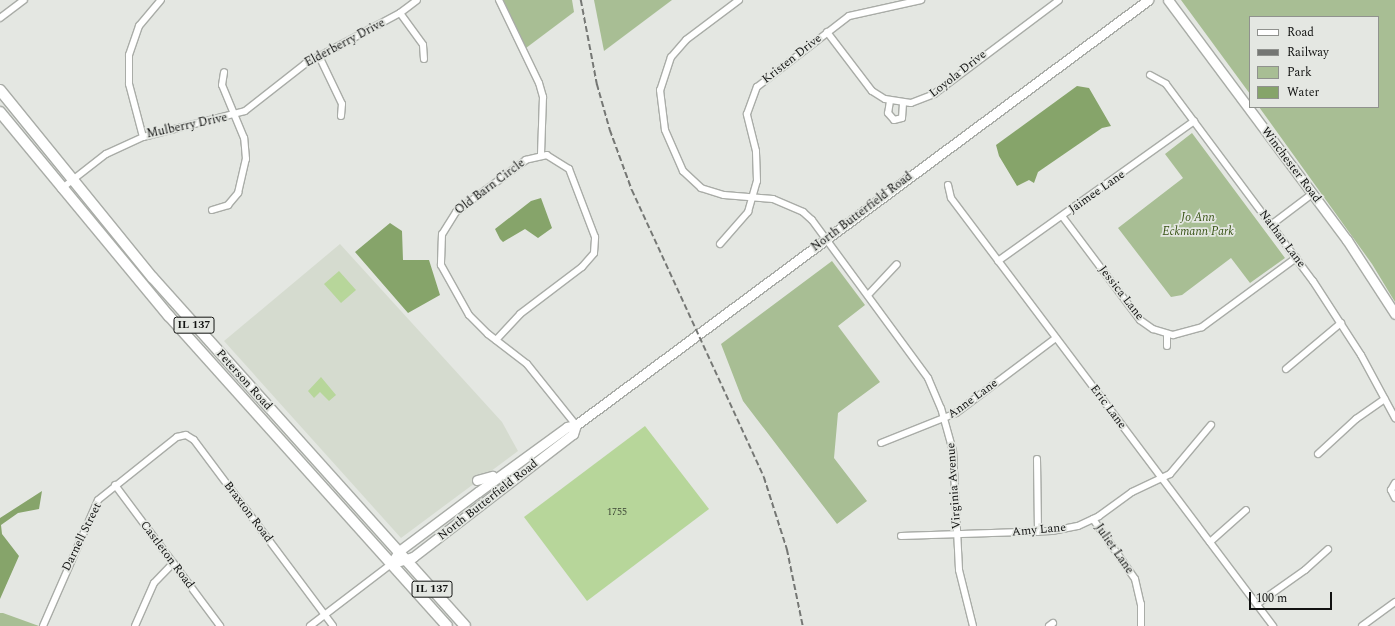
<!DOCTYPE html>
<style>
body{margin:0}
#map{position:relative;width:1395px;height:626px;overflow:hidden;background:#e4e7e2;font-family:Spectral,serif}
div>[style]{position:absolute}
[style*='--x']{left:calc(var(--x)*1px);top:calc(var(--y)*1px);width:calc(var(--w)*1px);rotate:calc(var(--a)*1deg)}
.built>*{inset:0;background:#d5dbcf}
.green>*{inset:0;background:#a8be94}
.water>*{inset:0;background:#86a46a}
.building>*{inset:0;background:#b7d69a}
.roads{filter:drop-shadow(1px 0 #a9aca7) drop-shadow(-1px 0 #a9aca7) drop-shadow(0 1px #a9aca7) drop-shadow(0 -1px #a9aca7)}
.minor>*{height:6px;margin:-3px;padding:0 3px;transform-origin:3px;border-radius:3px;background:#fff}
.secondary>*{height:9px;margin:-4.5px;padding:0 4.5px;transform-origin:4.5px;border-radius:4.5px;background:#fff}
.primary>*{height:10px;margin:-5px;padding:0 5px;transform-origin:5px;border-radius:5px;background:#fff}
.rail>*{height:1.5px;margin-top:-0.75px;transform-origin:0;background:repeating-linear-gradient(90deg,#757774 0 6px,transparent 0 9px)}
span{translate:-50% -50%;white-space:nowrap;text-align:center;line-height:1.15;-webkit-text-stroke:3.5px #e4e7e2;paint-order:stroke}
.number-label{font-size:10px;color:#3a4333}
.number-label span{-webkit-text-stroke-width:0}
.shield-label span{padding:1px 3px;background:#e4e7e2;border:1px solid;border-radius:3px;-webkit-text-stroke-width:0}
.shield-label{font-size:11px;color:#111211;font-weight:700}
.street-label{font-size:12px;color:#111211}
.park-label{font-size:12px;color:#385315;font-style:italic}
.legend{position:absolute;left:1249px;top:16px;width:130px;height:92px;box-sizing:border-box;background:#e4e7e2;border:1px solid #90928e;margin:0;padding:5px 7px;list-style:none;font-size:12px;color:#111211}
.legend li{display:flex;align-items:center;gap:8px;height:20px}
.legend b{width:20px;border:1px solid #90928e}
.scale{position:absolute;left:1249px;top:592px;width:83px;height:18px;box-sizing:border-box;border:2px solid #111211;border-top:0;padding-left:5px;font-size:12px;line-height:14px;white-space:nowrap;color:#111211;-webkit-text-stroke:3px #e4e7e2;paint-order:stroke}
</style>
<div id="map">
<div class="built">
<i style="clip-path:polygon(340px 244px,502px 422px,518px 451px,401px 538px,224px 341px)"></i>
</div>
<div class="green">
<i style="clip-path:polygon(502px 0,572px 0,574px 12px,526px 48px)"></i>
<i style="clip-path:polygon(594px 0,672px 0,604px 51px)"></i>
<i style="clip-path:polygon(1181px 0,1395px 0,1395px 302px,1372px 264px,1259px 107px,1378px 107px,1378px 17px,1250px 17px,1250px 94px)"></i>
<i style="clip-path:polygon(1192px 133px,1285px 258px,1250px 283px,1231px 258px,1182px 295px,1171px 297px,1118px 228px,1183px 178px,1165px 154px)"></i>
<i style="clip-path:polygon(832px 261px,865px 305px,838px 326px,880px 382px,838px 413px,834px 458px,867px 501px,837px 524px,743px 401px,721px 344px)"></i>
<i style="clip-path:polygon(0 613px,3px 613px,39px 626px,0 626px)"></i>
</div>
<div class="water">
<i style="clip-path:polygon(1077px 86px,1089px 88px,1111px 126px,1102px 128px,1038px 172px,1034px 183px,1029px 180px,1017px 186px,999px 156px,996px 145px)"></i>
<i style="clip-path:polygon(541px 198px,552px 228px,538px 238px,525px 229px,503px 242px,500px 239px,495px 229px,531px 201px)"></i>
<i style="clip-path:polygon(390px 223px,402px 231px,403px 260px,429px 260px,440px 295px,408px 313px,355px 252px)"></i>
<i style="clip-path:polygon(42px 491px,39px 509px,18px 513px,1px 525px,2px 534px,19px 556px,0 599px,0 518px)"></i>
</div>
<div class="building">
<i style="clip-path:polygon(339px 271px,356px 290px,341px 303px,324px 284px)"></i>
<i style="clip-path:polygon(321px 377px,336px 395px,329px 401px,320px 392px,314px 398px,308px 391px)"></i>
<i style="clip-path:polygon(645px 426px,709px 509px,587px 601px,524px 517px)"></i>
</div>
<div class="roads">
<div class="minor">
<i style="--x:499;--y:0;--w:92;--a:64.3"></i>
<i style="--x:539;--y:83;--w:15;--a:74"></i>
<i style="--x:543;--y:97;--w:58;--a:92"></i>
<i style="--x:739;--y:0;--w:66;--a:143"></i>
<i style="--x:686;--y:40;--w:23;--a:131"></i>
<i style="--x:671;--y:57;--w:35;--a:108"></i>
<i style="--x:660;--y:90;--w:40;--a:82.9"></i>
<i style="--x:665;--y:130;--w:45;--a:66.3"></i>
<i style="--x:683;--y:171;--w:25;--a:43"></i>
<i style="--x:701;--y:188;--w:24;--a:17"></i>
<i style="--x:724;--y:195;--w:49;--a:4.7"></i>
<i style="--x:773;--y:199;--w:33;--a:23"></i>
<i style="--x:803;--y:212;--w:12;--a:42"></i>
<i style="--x:812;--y:220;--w:196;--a:53.7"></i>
<i style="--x:928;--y:378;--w:33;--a:67"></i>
<i style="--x:941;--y:408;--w:45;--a:74.4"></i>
<i style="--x:953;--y:451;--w:119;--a:87.1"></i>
<i style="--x:959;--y:570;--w:58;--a:76"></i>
<i style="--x:400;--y:13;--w:39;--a:54"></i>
<i style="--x:423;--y:45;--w:14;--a:86"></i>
<i style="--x:0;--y:18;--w:30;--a:-37"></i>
<i style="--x:827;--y:32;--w:74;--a:52.7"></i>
<i style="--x:872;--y:91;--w:15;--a:32"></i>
<i style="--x:885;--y:99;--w:26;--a:9"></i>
<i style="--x:911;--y:103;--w:25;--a:-21"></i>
<i style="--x:934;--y:94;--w:156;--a:-36.9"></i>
<i style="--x:319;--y:56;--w:53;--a:64.4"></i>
<i style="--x:342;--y:104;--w:12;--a:95"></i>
<i style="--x:1150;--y:75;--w:18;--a:29"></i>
<i style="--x:1166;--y:84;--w:246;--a:53.3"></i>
<i style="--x:1313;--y:281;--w:88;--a:57"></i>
<i style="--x:1361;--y:355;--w:72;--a:61.6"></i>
<i style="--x:890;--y:101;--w:12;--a:99"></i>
<i style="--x:888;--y:113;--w:9;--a:49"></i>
<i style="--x:894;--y:120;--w:8;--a:-14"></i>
<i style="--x:902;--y:118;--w:15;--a:-86"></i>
<i style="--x:143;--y:137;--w:55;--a:-104.8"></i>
<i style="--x:129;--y:84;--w:29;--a:-90"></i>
<i style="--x:129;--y:55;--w:31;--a:-71"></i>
<i style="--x:139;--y:26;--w:34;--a:-50"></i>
<i style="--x:948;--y:185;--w:13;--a:77"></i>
<i style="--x:951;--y:198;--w:536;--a:53.04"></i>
<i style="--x:61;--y:189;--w:57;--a:-37.9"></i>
<i style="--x:106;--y:154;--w:41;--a:-24.7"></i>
<i style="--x:143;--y:137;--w:105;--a:-14.3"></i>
<i style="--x:245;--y:111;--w:76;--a:-38.1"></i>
<i style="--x:305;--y:64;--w:108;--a:-28.2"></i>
<i style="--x:400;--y:13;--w:21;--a:-37"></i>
<i style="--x:212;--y:210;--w:17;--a:-17"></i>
<i style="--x:228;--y:205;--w:16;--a:-50"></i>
<i style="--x:238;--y:193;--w:35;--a:-77"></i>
<i style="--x:246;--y:159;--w:21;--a:-95"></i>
<i style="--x:244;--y:138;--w:57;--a:-112.5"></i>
<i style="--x:222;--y:85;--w:13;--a:-81"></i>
<i style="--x:1062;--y:216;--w:130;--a:53.1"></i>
<i style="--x:1140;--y:320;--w:16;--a:35"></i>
<i style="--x:1153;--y:329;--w:21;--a:17"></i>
<i style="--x:1173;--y:335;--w:30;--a:-15"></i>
<i style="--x:1202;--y:327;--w:117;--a:-36.3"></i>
<i style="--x:1271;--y:225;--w:51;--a:-37.1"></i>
<i style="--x:720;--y:244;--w:43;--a:-48.8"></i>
<i style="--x:748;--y:212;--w:32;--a:-74"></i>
<i style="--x:757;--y:181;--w:30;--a:-92"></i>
<i style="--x:756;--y:151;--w:38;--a:-104"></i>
<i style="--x:747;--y:114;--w:29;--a:-70"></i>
<i style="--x:757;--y:87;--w:116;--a:-37.7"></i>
<i style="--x:849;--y:16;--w:74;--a:-12.5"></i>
<i style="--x:998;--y:261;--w:241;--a:-35.5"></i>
<i style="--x:868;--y:295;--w:42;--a:-46.9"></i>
<i style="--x:496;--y:340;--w:35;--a:-47"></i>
<i style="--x:520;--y:314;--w:78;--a:-37.2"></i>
<i style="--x:582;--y:267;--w:18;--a:-49"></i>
<i style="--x:594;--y:253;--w:16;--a:-86"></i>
<i style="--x:595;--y:237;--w:73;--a:-110.9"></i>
<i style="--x:569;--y:169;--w:26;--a:-148"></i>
<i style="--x:547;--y:155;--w:22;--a:167"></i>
<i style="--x:526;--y:160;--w:87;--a:143.4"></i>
<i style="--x:456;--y:212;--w:26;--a:122"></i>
<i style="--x:442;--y:234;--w:31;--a:92"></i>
<i style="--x:441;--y:265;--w:57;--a:60.8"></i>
<i style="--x:469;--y:315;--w:27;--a:45"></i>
<i style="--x:488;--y:334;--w:49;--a:37.6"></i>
<i style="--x:527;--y:364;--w:78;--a:51.2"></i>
<i style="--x:1167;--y:346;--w:12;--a:-90"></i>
<i style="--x:1286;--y:369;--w:72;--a:-39.9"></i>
<i style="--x:881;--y:443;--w:81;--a:-21.8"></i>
<i style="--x:956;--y:413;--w:125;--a:-36.9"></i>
<i style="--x:1318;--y:454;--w:52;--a:-42.6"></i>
<i style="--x:1356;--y:419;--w:35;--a:-35"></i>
<i style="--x:1037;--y:459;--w:73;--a:89.2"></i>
<i style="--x:1395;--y:483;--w:8;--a:120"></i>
<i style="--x:1391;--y:490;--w:9;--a:63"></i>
<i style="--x:115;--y:485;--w:176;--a:53.3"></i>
<i style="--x:1093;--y:519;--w:73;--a:55"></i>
<i style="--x:1135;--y:579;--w:26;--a:77"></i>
<i style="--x:1141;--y:604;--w:22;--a:90"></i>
<i style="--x:901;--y:536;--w:151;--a:-1.9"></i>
<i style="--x:1052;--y:531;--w:26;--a:-11"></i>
<i style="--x:1078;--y:526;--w:23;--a:-25"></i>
<i style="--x:1099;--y:516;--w:41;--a:-36"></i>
<i style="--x:1132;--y:492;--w:42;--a:-25.3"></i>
<i style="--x:1170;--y:474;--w:64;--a:-50.1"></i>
<i style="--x:1210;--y:542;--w:48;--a:-41.6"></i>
<i style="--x:1257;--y:604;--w:59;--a:-35.3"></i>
<i style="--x:1305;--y:570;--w:31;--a:-42"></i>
<i style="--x:43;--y:626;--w:137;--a:-66.4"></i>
<i style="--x:98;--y:500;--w:101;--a:-38.6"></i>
<i style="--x:177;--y:437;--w:9;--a:-13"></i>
<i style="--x:186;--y:435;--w:9;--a:32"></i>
<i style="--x:194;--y:440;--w:232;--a:53.2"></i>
<i style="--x:135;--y:626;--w:47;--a:-66.2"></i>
<i style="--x:154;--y:583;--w:28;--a:-46"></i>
<i style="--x:310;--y:626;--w:102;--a:-37.4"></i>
<i style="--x:1049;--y:626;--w:5;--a:-37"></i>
<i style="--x:1362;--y:626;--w:41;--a:-36"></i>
</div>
<div class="secondary">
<i style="--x:1168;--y:0;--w:299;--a:53.3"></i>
<i style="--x:1347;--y:240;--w:88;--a:57"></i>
<i style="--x:477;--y:480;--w:16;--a:-15"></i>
<i style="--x:400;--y:561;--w:14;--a:-17"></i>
<i style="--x:413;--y:557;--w:202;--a:-37.6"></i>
<i style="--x:573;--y:434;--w:9;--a:-72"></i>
<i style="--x:391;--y:564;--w:15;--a:-58"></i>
<i style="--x:399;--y:551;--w:99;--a:-36.8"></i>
<i style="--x:478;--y:492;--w:110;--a:-36.1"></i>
<i style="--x:567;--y:427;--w:9;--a:-13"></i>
<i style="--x:576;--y:425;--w:713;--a:-36.61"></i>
</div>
<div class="primary">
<i style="--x:0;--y:90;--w:242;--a:50.9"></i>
<i style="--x:153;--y:278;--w:467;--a:48.1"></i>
<i style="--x:0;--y:112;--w:265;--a:50.4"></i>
<i style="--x:169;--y:316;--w:416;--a:48.1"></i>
</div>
</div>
<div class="rail">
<i style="--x:581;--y:0;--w:86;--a:79.2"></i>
<i style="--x:597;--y:84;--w:48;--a:74.2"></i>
<i style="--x:610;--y:130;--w:64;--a:69.9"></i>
<i style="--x:632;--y:190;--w:316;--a:65.3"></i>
<i style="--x:764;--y:477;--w:76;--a:72.3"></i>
<i style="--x:787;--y:549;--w:79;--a:78.3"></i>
</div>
<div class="number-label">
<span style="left:617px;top:513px">1755</span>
</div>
<div class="shield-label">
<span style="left:194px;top:325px">IL 137</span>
<span style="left:432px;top:589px">IL 137</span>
</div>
<div class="street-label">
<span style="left:345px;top:43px;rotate:-28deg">Elderberry Drive</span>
<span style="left:792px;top:59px;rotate:-38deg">Kristen Drive</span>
<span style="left:958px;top:74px;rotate:-38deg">Loyola Drive</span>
<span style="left:187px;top:126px;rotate:-12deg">Mulberry Drive</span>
<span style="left:1291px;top:165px;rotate:53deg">Winchester Road</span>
<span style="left:490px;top:187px;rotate:-37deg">Old Barn Circle</span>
<span style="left:1097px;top:192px;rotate:-35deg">Jaimee Lane</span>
<span style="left:862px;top:212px;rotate:-37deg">North Butterfield Road</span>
<span style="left:1282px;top:239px;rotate:53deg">Nathan Lane</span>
<span style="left:1121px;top:293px;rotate:52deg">Jessica Lane</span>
<span style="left:244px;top:380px;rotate:48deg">Peterson Road</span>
<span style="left:973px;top:399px;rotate:-36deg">Anne Lane</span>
<span style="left:1108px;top:407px;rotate:53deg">Eric Lane</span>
<span style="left:954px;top:486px;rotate:-94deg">Virginia Avenue</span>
<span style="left:488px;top:500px;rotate:-38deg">North Butterfield Road</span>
<span style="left:248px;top:512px;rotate:53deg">Braxton Road</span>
<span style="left:1039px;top:530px;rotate:-5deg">Amy Lane</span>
<span style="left:82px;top:537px;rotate:-64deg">Darnell Street</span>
<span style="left:1114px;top:549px;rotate:55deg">Juliet Lane</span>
<span style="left:167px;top:555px;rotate:53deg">Castleton Road</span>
</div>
<div class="park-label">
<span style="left:1198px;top:225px">Jo Ann<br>Eckmann Park</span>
</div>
<ul class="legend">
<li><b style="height:5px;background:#fff"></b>Road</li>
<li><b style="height:5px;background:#757774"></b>Railway</li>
<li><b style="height:11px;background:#a8be94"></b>Park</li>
<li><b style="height:11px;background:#86a46a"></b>Water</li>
</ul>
<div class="scale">100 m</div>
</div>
